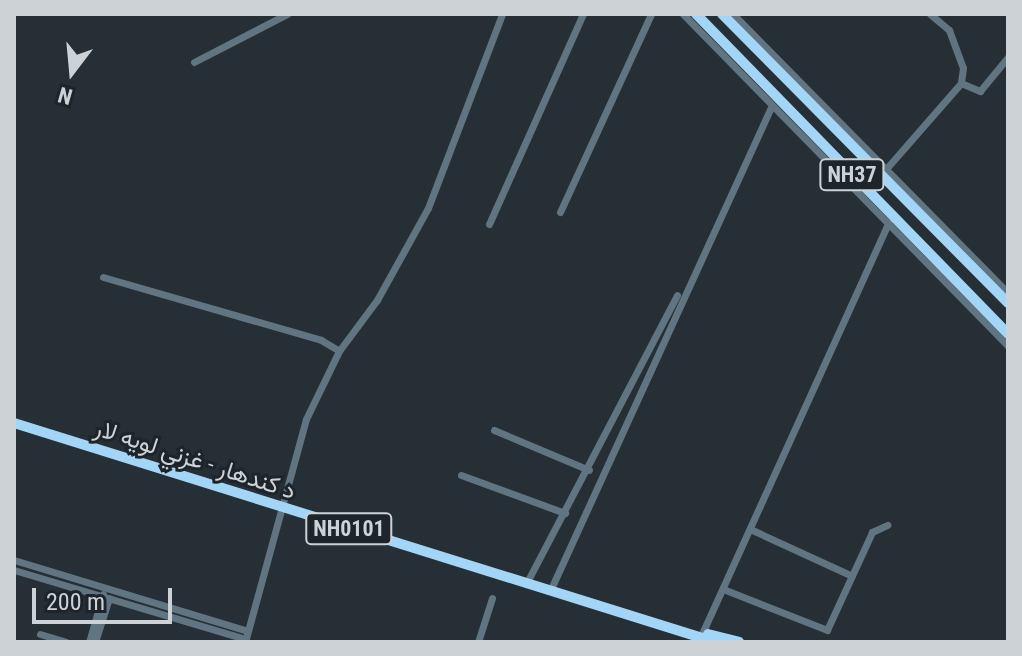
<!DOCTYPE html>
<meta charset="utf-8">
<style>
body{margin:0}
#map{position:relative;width:1022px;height:656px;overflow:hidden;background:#262f35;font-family:"Roboto Condensed",Vazirmatn,sans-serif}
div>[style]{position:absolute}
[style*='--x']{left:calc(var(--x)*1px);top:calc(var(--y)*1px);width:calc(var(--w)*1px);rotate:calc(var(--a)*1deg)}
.minor>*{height:7px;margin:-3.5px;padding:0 3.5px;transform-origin:3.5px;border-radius:3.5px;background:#607481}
.highway>*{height:10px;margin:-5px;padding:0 5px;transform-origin:5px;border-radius:5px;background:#a3d6f6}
span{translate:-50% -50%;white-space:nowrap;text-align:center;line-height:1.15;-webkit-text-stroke:6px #1d252b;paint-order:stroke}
.shield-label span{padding:2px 6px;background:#1d252b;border:2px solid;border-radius:6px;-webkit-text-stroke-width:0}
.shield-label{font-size:22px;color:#cdd2d6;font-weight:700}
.street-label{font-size:24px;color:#cdd2d6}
.frame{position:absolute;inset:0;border:16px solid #cdd2d6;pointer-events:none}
.north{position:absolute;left:32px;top:32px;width:80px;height:80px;-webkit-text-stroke:6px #1d252b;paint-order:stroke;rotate:196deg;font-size:22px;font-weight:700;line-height:32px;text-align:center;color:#cdd2d6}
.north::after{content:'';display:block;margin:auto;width:28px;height:36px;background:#cdd2d6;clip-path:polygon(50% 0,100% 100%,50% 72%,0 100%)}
.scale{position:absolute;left:32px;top:588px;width:140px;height:36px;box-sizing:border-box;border:4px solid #cdd2d6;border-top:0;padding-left:10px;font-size:24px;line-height:28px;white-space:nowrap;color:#cdd2d6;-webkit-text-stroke:6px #1d252b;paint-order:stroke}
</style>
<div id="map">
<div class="minor">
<i style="--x:683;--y:14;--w:465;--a:45.6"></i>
<i style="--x:733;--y:14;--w:392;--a:45.4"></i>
<i style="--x:930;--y:14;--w:25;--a:40"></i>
<i style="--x:949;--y:30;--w:40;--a:69.8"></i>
<i style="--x:963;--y:68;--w:15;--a:98"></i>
<i style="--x:194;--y:62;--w:105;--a:-27.3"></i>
<i style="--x:886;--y:169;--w:114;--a:-48.9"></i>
<i style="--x:961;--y:83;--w:21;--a:23"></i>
<i style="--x:980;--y:91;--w:44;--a:-50.5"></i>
<i style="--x:560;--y:212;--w:218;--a:-65.3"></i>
<i style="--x:489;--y:224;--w:230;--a:-65.9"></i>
<i style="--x:103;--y:277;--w:227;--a:16.1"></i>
<i style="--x:321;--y:340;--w:21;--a:31"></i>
<i style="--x:494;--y:430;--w:103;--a:22.8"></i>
<i style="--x:461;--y:475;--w:111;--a:20.1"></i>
<i style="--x:750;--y:529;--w:112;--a:24.7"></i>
<i style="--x:14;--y:560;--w:244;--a:16.9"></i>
<i style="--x:14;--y:570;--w:241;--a:16.6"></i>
<i style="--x:526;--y:584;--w:326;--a:-62.4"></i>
<i style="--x:723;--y:589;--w:112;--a:21.5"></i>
<i style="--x:827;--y:630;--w:108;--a:-65.3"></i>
<i style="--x:872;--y:532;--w:17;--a:-25"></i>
<i style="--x:550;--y:591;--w:534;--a:-65.45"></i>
<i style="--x:40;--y:634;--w:27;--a:17"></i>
<i style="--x:700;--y:638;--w:456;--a:-65.6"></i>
<i style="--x:89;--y:642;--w:50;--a:-73.7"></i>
<i style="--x:95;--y:642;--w:46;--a:-72.3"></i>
<i style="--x:245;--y:642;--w:231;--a:-74.7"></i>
<i style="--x:306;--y:419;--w:76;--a:-64.1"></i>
<i style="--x:339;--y:351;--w:64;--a:-53.3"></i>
<i style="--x:377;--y:300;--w:105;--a:-61"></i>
<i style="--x:428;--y:208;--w:208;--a:-69.1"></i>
<i style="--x:478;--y:642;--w:46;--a:-72.3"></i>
</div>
<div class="highway">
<i style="--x:696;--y:14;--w:447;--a:45.7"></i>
<i style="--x:722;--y:14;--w:407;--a:45.3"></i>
<i style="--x:14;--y:423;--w:734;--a:17.35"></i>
<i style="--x:708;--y:634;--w:32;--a:14"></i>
</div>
<div class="shield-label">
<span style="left:852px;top:175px">NH37</span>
<span style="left:349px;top:529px">NH0101</span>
</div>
<div class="street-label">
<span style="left:195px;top:460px;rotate:18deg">د کندهار - غزني لويه لار</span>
</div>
<div class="frame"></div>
<div class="north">N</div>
<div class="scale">200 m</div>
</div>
